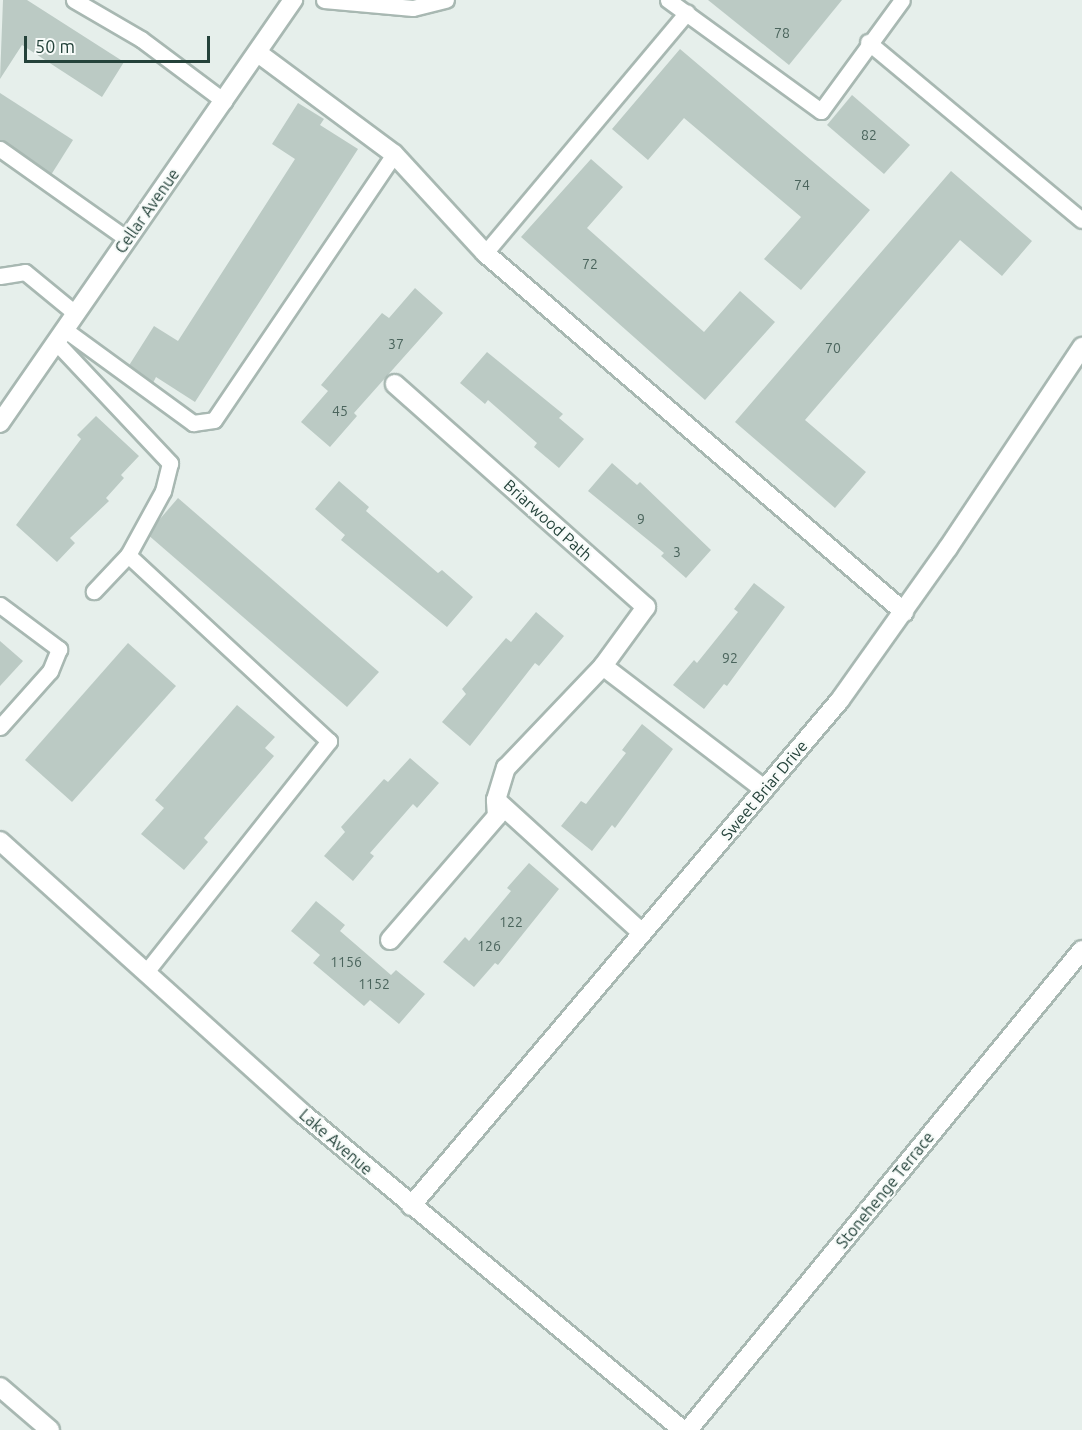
<!DOCTYPE html>
<style>
body{margin:0}
#map{position:relative;width:1082px;height:1430px;overflow:hidden;background:#e6efeb;font-family:Ubuntu,sans-serif}
div>[style]{position:absolute}
[style*='--x']{left:calc(var(--x)*1px);top:calc(var(--y)*1px);width:calc(var(--w)*1px);rotate:calc(var(--a)*1deg)}
.building>*{inset:0;background:#bbcac4}
.roads{filter:drop-shadow(2px 0 #a8b8b2) drop-shadow(-2px 0 #a8b8b2) drop-shadow(0 2px #a8b8b2) drop-shadow(0 -2px #a8b8b2)}
.service>*{height:15px;margin:-7.5px;padding:0 7.5px;transform-origin:7.5px;border-radius:7.5px;background:#fff}
.minor>*{height:18px;margin:-9px;padding:0 9px;transform-origin:9px;border-radius:9px;background:#fff}
.secondary>*{height:18px;margin:-9px;padding:0 9px;transform-origin:9px;border-radius:9px;background:#fff}
span{translate:-50% -50%;white-space:nowrap;text-align:center;line-height:1.15;-webkit-text-stroke:4.5px #f7fbf9;paint-order:stroke}
.number-label{font-size:14px;color:#4a645c}
.number-label span{-webkit-text-stroke-width:0}
.street-label{font-size:16px;color:#24423a}
.scale{position:absolute;left:24px;top:36px;width:186px;height:27px;box-sizing:border-box;border:3px solid #24423a;border-top:0;padding-left:8px;font-size:18px;line-height:21px;white-space:nowrap;color:#24423a;-webkit-text-stroke:4px #f7fbf9;paint-order:stroke}
</style>
<div id="map">
<div class="building">
<i style="clip-path:polygon(3px 0,27px 0,124px 62px,102px 97px,22px 45px,0 79px)"></i>
<i style="clip-path:polygon(708px 0,842px 0,789px 65px)"></i>
<i style="clip-path:polygon(680px 49px,870px 210px,801px 290px,764px 259px,801px 217px,684px 118px,648px 160px,612px 129px)"></i>
<i style="clip-path:polygon(0 93px,73px 140px,51px 175px,0 142px)"></i>
<i style="clip-path:polygon(852px 95px,910px 145px,884px 174px,827px 125px)"></i>
<i style="clip-path:polygon(298px 103px,324px 119px,320px 125px,358px 149px,195px 402px,156px 377px,153px 383px,128px 367px,154px 326px,178px 341px,295px 159px,272px 144px)"></i>
<i style="clip-path:polygon(591px 159px,623px 187px,587px 228px,704px 332px,740px 291px,775px 322px,705px 400px,521px 237px)"></i>
<i style="clip-path:polygon(951px 171px,1032px 241px,1002px 276px,960px 240px,805px 420px,866px 472px,835px 508px,735px 422px)"></i>
<i style="clip-path:polygon(415px 288px,443px 313px,354px 413px,357px 416px,330px 447px,301px 422px,328px 391px,321px 385px,382px 313px,389px 318px)"></i>
<i style="clip-path:polygon(487px 352px,563px 414px,559px 418px,584px 439px,559px 468px,534px 447px,537px 443px,488px 400px,485px 404px,460px 383px)"></i>
<i style="clip-path:polygon(96px 416px,139px 456px,121px 475px,124px 478px,106px 498px,109px 501px,70px 538px,75px 543px,57px 562px,16px 525px,81px 439px,77px 435px)"></i>
<i style="clip-path:polygon(612px 463px,637px 485px,640px 482px,711px 550px,686px 578px,661px 556px,664px 553px,588px 491px)"></i>
<i style="clip-path:polygon(339px 481px,369px 507px,366px 511px,438px 573px,442px 570px,473px 597px,447px 627px,341px 540px,345px 535px,315px 509px)"></i>
<i style="clip-path:polygon(178px 498px,379px 672px,347px 707px,147px 534px)"></i>
<i style="clip-path:polygon(754px 583px,785px 607px,727px 686px,724px 684px,704px 709px,673px 685px,694px 660px,697px 663px,738px 612px,734px 609px)"></i>
<i style="clip-path:polygon(536px 612px,564px 636px,539px 666px,535px 663px,470px 746px,442px 722px,466px 694px,462px 689px,506px 638px,511px 642px)"></i>
<i style="clip-path:polygon(0 641px,23px 661px,0 686px)"></i>
<i style="clip-path:polygon(128px 643px,176px 686px,72px 802px,25px 760px)"></i>
<i style="clip-path:polygon(237px 705px,275px 737px,265px 748px,274px 756px,204px 838px,208px 842px,184px 870px,141px 834px,164px 808px,155px 800px)"></i>
<i style="clip-path:polygon(642px 724px,673px 749px,615px 828px,612px 825px,592px 851px,561px 826px,581px 801px,586px 804px,626px 753px,622px 750px)"></i>
<i style="clip-path:polygon(410px 758px,439px 783px,417px 808px,413px 804px,370px 853px,374px 856px,353px 881px,324px 856px,345px 832px,341px 827px,384px 779px,388px 782px)"></i>
<i style="clip-path:polygon(529px 863px,559px 889px,498px 965px,495px 963px,474px 987px,443px 962px,465px 937px,469px 941px,511px 891px,507px 888px)"></i>
<i style="clip-path:polygon(316px 901px,345px 925px,340px 931px,391px 975px,396px 970px,425px 994px,399px 1024px,370px 1000px,364px 1006px,313px 963px,320px 955px,291px 931px)"></i>
</div>
<div class="roads">
<div class="service">
<i style="--x:74;--y:0;--w:78;--a:30.2"></i>
<i style="--x:141;--y:39;--w:104;--a:36.8"></i>
<i style="--x:324;--y:0;--w:89;--a:5.1"></i>
<i style="--x:413;--y:8;--w:34;--a:-14"></i>
<i style="--x:668;--y:0;--w:189;--a:36"></i>
<i style="--x:821;--y:111;--w:137;--a:-53.9"></i>
<i style="--x:868;--y:42;--w:278;--a:39.8"></i>
<i style="--x:0;--y:149;--w:156;--a:35.3"></i>
<i style="--x:485;--y:253;--w:314;--a:-50"></i>
<i style="--x:0;--y:276;--w:25;--a:-9"></i>
<i style="--x:25;--y:272;--w:65;--a:39.4"></i>
<i style="--x:64;--y:329;--w:160;--a:36.1"></i>
<i style="--x:193;--y:423;--w:21;--a:-8"></i>
<i style="--x:214;--y:420;--w:321;--a:-55.9"></i>
<i style="--x:55;--y:341;--w:168;--a:46.7"></i>
<i style="--x:170;--y:463;--w:29;--a:104"></i>
<i style="--x:163;--y:491;--w:73;--a:118.7"></i>
<i style="--x:128;--y:555;--w:50;--a:133.4"></i>
<i style="--x:128;--y:555;--w:274;--a:42.8"></i>
<i style="--x:329;--y:741;--w:296;--a:128.4"></i>
<i style="--x:0;--y:605;--w:74;--a:36.7"></i>
<i style="--x:59;--y:649;--w:24;--a:112"></i>
<i style="--x:50;--y:671;--w:75;--a:131.8"></i>
</div>
<div class="minor">
<i style="--x:258;--y:53;--w:169;--a:36.6"></i>
<i style="--x:394;--y:154;--w:134;--a:47.4"></i>
<i style="--x:485;--y:253;--w:552;--a:40.59"></i>
<i style="--x:0;--y:423;--w:515;--a:-55.29"></i>
<i style="--x:603;--y:666;--w:203;--a:37.4"></i>
<i style="--x:496;--y:800;--w:197;--a:42.3"></i>
<i style="--x:390;--y:940;--w:164;--a:-49.2"></i>
<i style="--x:497;--y:816;--w:16;--a:-94"></i>
<i style="--x:496;--y:800;--w:34;--a:-73"></i>
<i style="--x:506;--y:768;--w:141;--a:-46.4"></i>
<i style="--x:603;--y:666;--w:73;--a:-53.9"></i>
<i style="--x:646;--y:607;--w:336;--a:-138.4"></i>
<i style="--x:411;--y:1206;--w:663;--a:-49.71"></i>
<i style="--x:840;--y:700;--w:186;--a:-54.6"></i>
<i style="--x:948;--y:548;--w:242;--a:-56.3"></i>
<i style="--x:0;--y:1387;--w:66;--a:40.7"></i>
<i style="--x:688;--y:1430;--w:621;--a:-50.62"></i>
</div>
<div class="secondary">
<i style="--x:0;--y:841;--w:406;--a:42"></i>
<i style="--x:302;--y:1113;--w:496;--a:39.8"></i>
</div>
</div>
<div class="number-label">
<span style="left:782px;top:33px">78</span>
<span style="left:869px;top:135px">82</span>
<span style="left:802px;top:185px">74</span>
<span style="left:590px;top:264px">72</span>
<span style="left:396px;top:344px">37</span>
<span style="left:833px;top:348px">70</span>
<span style="left:340px;top:411px">45</span>
<span style="left:641px;top:519px">9</span>
<span style="left:677px;top:552px">3</span>
<span style="left:730px;top:658px">92</span>
<span style="left:511px;top:922px">122</span>
<span style="left:489px;top:946px">126</span>
<span style="left:346px;top:962px">1156</span>
<span style="left:374px;top:984px">1152</span>
</div>
<div class="street-label">
<span style="left:147px;top:211px;rotate:-55deg">Cellar Avenue</span>
<span style="left:548px;top:520px;rotate:42deg">Briarwood Path</span>
<span style="left:764px;top:790px;rotate:-50deg">Sweet Briar Drive</span>
<span style="left:336px;top:1142px;rotate:41deg">Lake Avenue</span>
<span style="left:885px;top:1190px;rotate:-51deg">Stonehenge Terrace</span>
</div>
<div class="scale">50 m</div>
</div>
